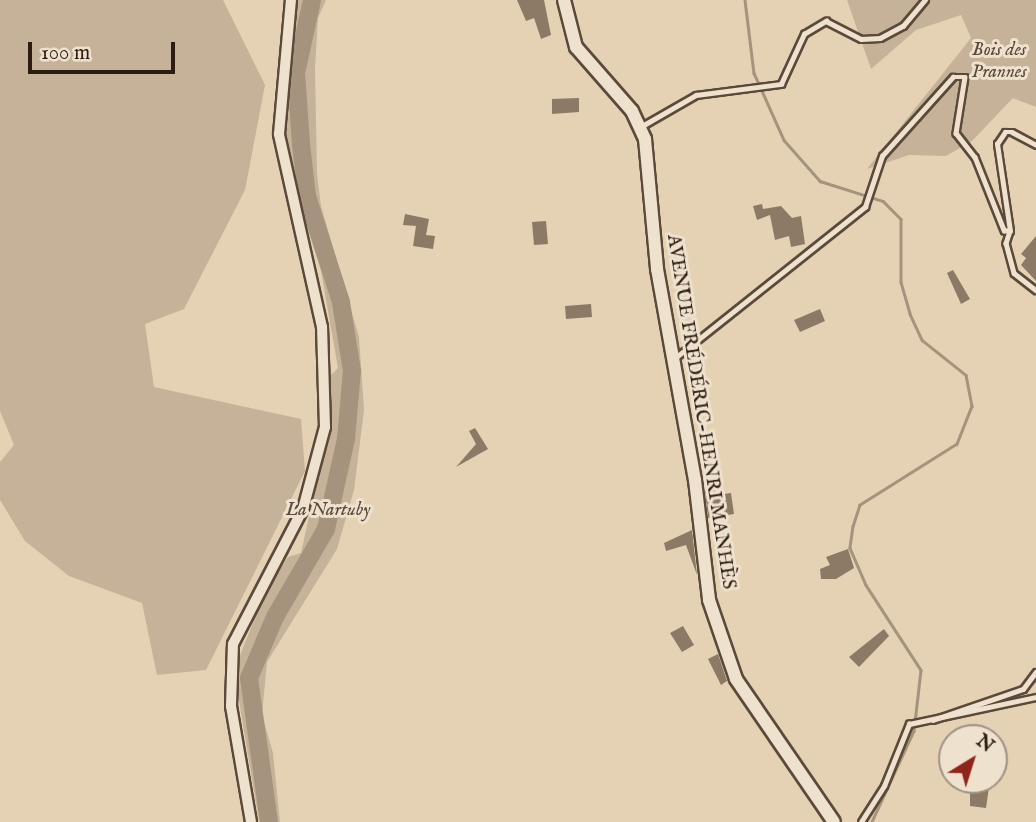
<!DOCTYPE html>
<meta charset="utf-8">
<style>
body{margin:0}
#map{position:relative;width:1036px;height:822px;overflow:hidden;background:#e5d1b4;font-family:"IM FELL English",serif}
div>[style]{position:absolute}
[style*='--x']{left:calc(var(--x)*1px);top:calc(var(--y)*1px);width:calc(var(--w)*1px);rotate:calc(var(--a)*1deg)}
.green>*{inset:0;background:#c6b298}
.stream>*{height:2.5px;margin:-1.25px;padding:0 1.25px;transform-origin:1.25px;border-radius:1.25px;background:#a6937d}
.river>*{height:18px;margin:-9px;padding:0 9px;transform-origin:9px;border-radius:9px;background:#a6937d}
.building>*{inset:0;background:#8d7a66}
.roads{filter:drop-shadow(2px 0 #5b493a) drop-shadow(-2px 0 #5b493a) drop-shadow(0 2px #5b493a) drop-shadow(0 -2px #5b493a)}
.service>*{height:4.5px;margin:-2.25px;padding:0 2.25px;transform-origin:2.25px;border-radius:2.25px;background:#eee1ce}
.minor>*{height:10px;margin:-5px;padding:0 5px;transform-origin:5px;border-radius:5px;background:#eee1ce}
.tertiary>*{height:12px;margin:-6px;padding:0 6px;transform-origin:6px;border-radius:6px;background:#eee1ce}
span{translate:-50% -50%;white-space:nowrap;text-align:center;line-height:1.15;-webkit-text-stroke:6px #eee1ce;paint-order:stroke}
.park-label{font-size:19px;color:#5b493a;font-style:italic}
.street-label{font-size:19px;color:#2d1c11}
.north{position:absolute;left:938px;top:724px;width:70px;height:70px;box-sizing:border-box;background:#eee1ce;border:2px solid #a19282;border-radius:50%;rotate:38deg;font-size:19px;font-weight:700;line-height:28px;text-align:center;color:#2d1c11}
.north::after{content:'';display:block;margin:auto;width:24px;height:32px;background:#8f2418;clip-path:polygon(50% 0,100% 100%,50% 72%,0 100%)}
.scale{position:absolute;left:28px;top:42px;width:147px;height:32px;box-sizing:border-box;border:4px solid #2d1c11;border-top:0;padding-left:9px;font-size:21px;line-height:24px;white-space:nowrap;color:#2d1c11;-webkit-text-stroke:5px #eee1ce;paint-order:stroke}
</style>
<div id="map">
<div class="green">
<i style="clip-path:polygon(0 0,223px 0,265px 85px,245px 190px,184px 309px,145px 324px,154px 387px,301px 419px,305px 471px,206px 670px,157px 675px,142px 603px,69px 576px,25px 541px,0 500px,0 462px,14px 445px,0 411px)"></i>
<i style="clip-path:polygon(292px 0,326px 0,318px 18px,315px 68px,317px 174px,321px 206px,359px 337px,364px 410px,354px 490px,337px 549px,267px 662px,262px 715px,273px 753px,280px 822px,259px 822px,234px 670px,266px 591px,288px 557px,301px 553px,329px 426px,328px 378px,338px 368px,321px 271px,289px 170px,280px 93px)"></i>
<i style="clip-path:polygon(847px 0,1036px 0,1036px 107px,1013px 98px,972px 141px,946px 156px,909px 155px,867px 169px,971px 38px,961px 15px,916px 30px,871px 69px)"></i>
</div>
<div class="stream">
<i style="--x:745;--y:0;--w:74;--a:83"></i>
<i style="--x:754;--y:73;--w:73;--a:65.9"></i>
<i style="--x:784;--y:140;--w:55;--a:48.7"></i>
<i style="--x:820;--y:181;--w:66;--a:17.6"></i>
<i style="--x:883;--y:201;--w:25;--a:45"></i>
<i style="--x:901;--y:219;--w:63;--a:90"></i>
<i style="--x:901;--y:282;--w:33;--a:74"></i>
<i style="--x:910;--y:314;--w:29;--a:65"></i>
<i style="--x:922;--y:340;--w:56;--a:38.5"></i>
<i style="--x:966;--y:375;--w:32;--a:79"></i>
<i style="--x:972;--y:406;--w:41;--a:111.5"></i>
<i style="--x:957;--y:444;--w:115;--a:147.8"></i>
<i style="--x:860;--y:505;--w:22;--a:108"></i>
<i style="--x:853;--y:526;--w:22;--a:98"></i>
<i style="--x:850;--y:548;--w:40;--a:66.6"></i>
<i style="--x:866;--y:585;--w:101;--a:57.1"></i>
<i style="--x:921;--y:670;--w:61;--a:96.5"></i>
<i style="--x:914;--y:731;--w:100;--a:114.8"></i>
</div>
<div class="river">
<i style="--x:269;--y:822;--w:145;--a:-97.9"></i>
<i style="--x:249;--y:678;--w:66;--a:-66.9"></i>
<i style="--x:275;--y:617;--w:102;--a:-59.9"></i>
<i style="--x:326;--y:529;--w:92;--a:-77.5"></i>
<i style="--x:346;--y:439;--w:68;--a:-85"></i>
<i style="--x:352;--y:371;--w:70;--a:-99.1"></i>
<i style="--x:341;--y:302;--w:111;--a:-107.8"></i>
<i style="--x:307;--y:196;--w:52;--a:-96.6"></i>
<i style="--x:301;--y:144;--w:71;--a:-94"></i>
<i style="--x:296;--y:73;--w:75;--a:-77.6"></i>
</div>
<div class="building">
<i style="clip-path:polygon(517px 0,544px 0,551px 35px,541px 39px,534px 18px,526px 21px)"></i>
<i style="clip-path:polygon(579px 98px,579px 112px,552px 114px,552px 99px)"></i>
<i style="clip-path:polygon(762px 204px,763px 209px,781px 206px,792px 218px,801px 216px,805px 244px,791px 247px,789px 236px,775px 240px,770px 215px,757px 220px,753px 206px)"></i>
<i style="clip-path:polygon(405px 214px,429px 219px,426px 235px,435px 236px,433px 249px,413px 246px,416px 226px,403px 225px)"></i>
<i style="clip-path:polygon(546px 221px,548px 244px,534px 245px,532px 222px)"></i>
<i style="clip-path:polygon(1036px 236px,1036px 281px,1021px 265px,1026px 258px,1021px 254px)"></i>
<i style="clip-path:polygon(953px 270px,970px 299px,961px 304px,947px 273px)"></i>
<i style="clip-path:polygon(591px 304px,592px 317px,566px 319px,565px 306px)"></i>
<i style="clip-path:polygon(820px 309px,825px 321px,800px 332px,794px 320px)"></i>
<i style="clip-path:polygon(475px 428px,488px 449px,456px 467px,476px 444px,469px 431px)"></i>
<i style="clip-path:polygon(715px 490px,716px 495px,731px 493px,734px 514px,708px 518px,705px 491px)"></i>
<i style="clip-path:polygon(692px 530px,697px 575px,686px 545px,666px 551px,664px 543px)"></i>
<i style="clip-path:polygon(848px 549px,854px 568px,836px 579px,821px 579px,820px 569px,830px 565px,826px 557px)"></i>
<i style="clip-path:polygon(683px 626px,694px 645px,682px 652px,670px 633px)"></i>
<i style="clip-path:polygon(884px 629px,889px 636px,859px 667px,849px 657px)"></i>
<i style="clip-path:polygon(718px 654px,727px 681px,721px 685px,708px 659px)"></i>
<i style="clip-path:polygon(970px 780px,990px 780px,986px 808px,970px 806px)"></i>
</div>
<div class="roads">
<div class="service">
<i style="--x:642;--y:126;--w:62;--a:-29.9"></i>
<i style="--x:696;--y:95;--w:86;--a:-7.4"></i>
<i style="--x:781;--y:84;--w:55;--a:-65.3"></i>
<i style="--x:804;--y:34;--w:26;--a:-31"></i>
<i style="--x:826;--y:21;--w:39;--a:27"></i>
<i style="--x:861;--y:39;--w:19;--a:-3"></i>
<i style="--x:880;--y:38;--w:26;--a:-28"></i>
<i style="--x:903;--y:26;--w:34;--a:-50"></i>
<i style="--x:1010;--y:231;--w:13;--a:108"></i>
<i style="--x:1006;--y:243;--w:31;--a:75"></i>
<i style="--x:1014;--y:273;--w:28;--a:38"></i>
<i style="--x:675;--y:358;--w:243;--a:-38.5"></i>
<i style="--x:865;--y:207;--w:54;--a:-71.6"></i>
<i style="--x:882;--y:156;--w:106;--a:-48.1"></i>
<i style="--x:953;--y:77;--w:12;--a:0"></i>
<i style="--x:965;--y:77;--w:57;--a:99.1"></i>
<i style="--x:956;--y:133;--w:31;--a:52"></i>
<i style="--x:975;--y:157;--w:79;--a:68.3"></i>
<i style="--x:1004;--y:230;--w:6;--a:9"></i>
<i style="--x:1010;--y:231;--w:88;--a:-98.5"></i>
<i style="--x:997;--y:144;--w:14;--a:-56"></i>
<i style="--x:1005;--y:132;--w:7;--a:0"></i>
<i style="--x:1012;--y:132;--w:27;--a:28"></i>
<i style="--x:933;--y:720;--w:95;--a:-19"></i>
<i style="--x:1023;--y:689;--w:21;--a:-53"></i>
<i style="--x:861;--y:822;--w:43;--a:-57.4"></i>
<i style="--x:884;--y:786;--w:67;--a:-68"></i>
<i style="--x:909;--y:724;--w:130;--a:-12"></i>
</div>
<div class="minor">
<i style="--x:251;--y:822;--w:118;--a:-99.8"></i>
<i style="--x:231;--y:706;--w:62;--a:-88.2"></i>
<i style="--x:233;--y:644;--w:152;--a:-62.6"></i>
<i style="--x:303;--y:509;--w:85;--a:-75"></i>
<i style="--x:325;--y:427;--w:100;--a:-91.7"></i>
<i style="--x:322;--y:327;--w:198;--a:-102.6"></i>
<i style="--x:279;--y:134;--w:135;--a:-84.9"></i>
</div>
<div class="tertiary">
<i style="--x:564;--y:0;--w:49;--a:75.7"></i>
<i style="--x:576;--y:47;--w:85;--a:48.8"></i>
<i style="--x:632;--y:111;--w:31;--a:65"></i>
<i style="--x:645;--y:139;--w:131;--a:84.7"></i>
<i style="--x:657;--y:269;--w:214;--a:79.8"></i>
<i style="--x:695;--y:480;--w:121;--a:83.3"></i>
<i style="--x:709;--y:600;--w:83;--a:71.1"></i>
<i style="--x:736;--y:679;--w:173;--a:55.6"></i>
</div>
</div>
<div class="park-label">
<span style="left:999px;top:62px">Bois des<br>Prannes</span>
<span style="left:328px;top:511px">La Nartuby</span>
</div>
<div class="street-label">
<span style="left:700px;top:412px;rotate:81deg">AVENUE FRÉDÉRIC-HENRI MANHÈS</span>
</div>
<div class="north">N</div>
<div class="scale">100 m</div>
</div>
